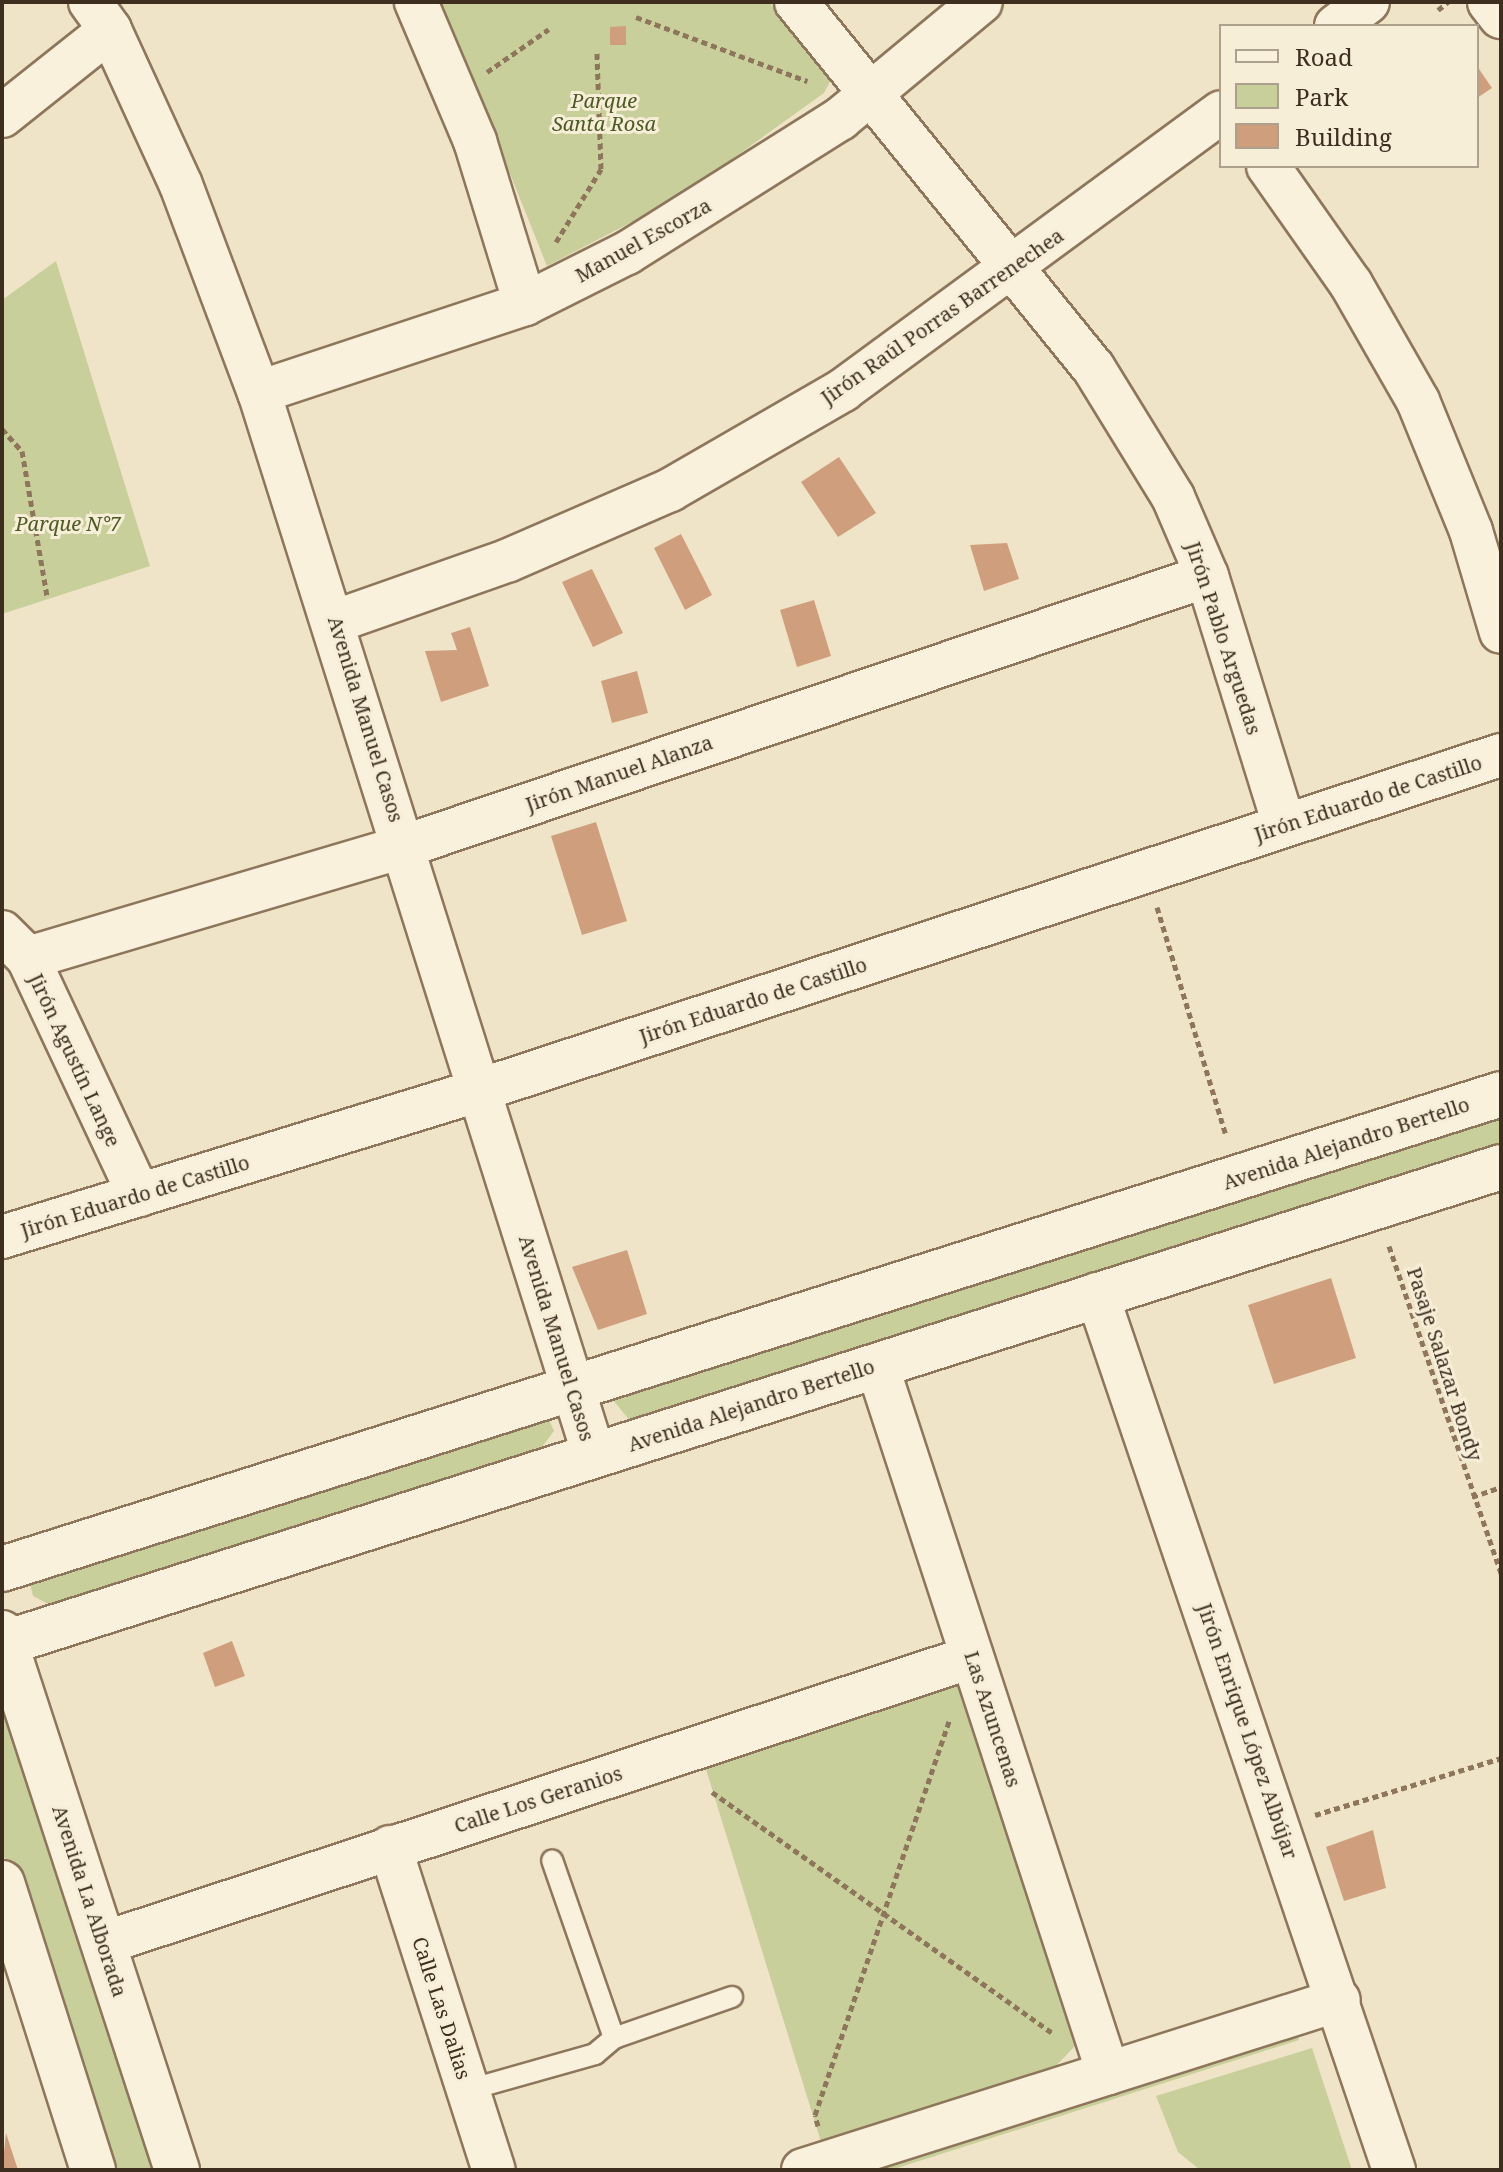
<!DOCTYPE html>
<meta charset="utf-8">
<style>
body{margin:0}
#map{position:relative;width:1503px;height:2172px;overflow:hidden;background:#f0e4c8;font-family:"Noto Serif",serif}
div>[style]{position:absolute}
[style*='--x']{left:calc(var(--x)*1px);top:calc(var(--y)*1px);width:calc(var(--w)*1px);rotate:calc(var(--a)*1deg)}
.green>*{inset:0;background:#c9cf9b}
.building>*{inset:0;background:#cf9f7d}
.path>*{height:5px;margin-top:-2.5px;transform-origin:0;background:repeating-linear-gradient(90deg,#8d765c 0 6px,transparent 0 10px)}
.roads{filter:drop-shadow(2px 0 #8d765c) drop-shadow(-2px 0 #8d765c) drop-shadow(0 2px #8d765c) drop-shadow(0 -2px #8d765c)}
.lane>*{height:20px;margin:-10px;padding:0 10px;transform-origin:10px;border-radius:10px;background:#faf1dc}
.street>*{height:42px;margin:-21px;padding:0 21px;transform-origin:21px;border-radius:21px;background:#faf1dc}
.secondary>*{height:44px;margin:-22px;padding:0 22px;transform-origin:22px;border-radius:22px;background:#faf1dc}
span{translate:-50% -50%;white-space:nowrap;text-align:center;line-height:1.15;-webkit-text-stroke:6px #f7eed8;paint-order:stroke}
.park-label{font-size:20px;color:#4d5a26;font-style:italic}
.street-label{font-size:20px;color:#3d2e20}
.frame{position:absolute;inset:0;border:4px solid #3d2e20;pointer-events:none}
.legend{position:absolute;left:1219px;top:24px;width:260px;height:144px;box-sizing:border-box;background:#f7eed8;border:2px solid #ada18e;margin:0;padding:10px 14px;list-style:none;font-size:24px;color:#3d2e20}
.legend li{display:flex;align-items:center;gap:16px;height:40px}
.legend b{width:40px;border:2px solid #ada18e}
</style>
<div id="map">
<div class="green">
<i style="clip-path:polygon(441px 2px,769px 2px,832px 78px,824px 93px,678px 198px,547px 266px)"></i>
<i style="clip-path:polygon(56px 261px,150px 566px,2px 614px,2px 300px)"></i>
<i style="clip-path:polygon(1501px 1108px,1501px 1155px,631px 1422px,608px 1394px)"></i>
<i style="clip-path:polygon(547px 1415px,554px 1431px,542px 1447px,54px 1607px,33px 1596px,29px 1580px)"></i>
<i style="clip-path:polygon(963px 1670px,1075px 2046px,1052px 2070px,821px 2142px,705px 1766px)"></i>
<i style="clip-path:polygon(2px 1698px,155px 2170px,106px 2170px,2px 1850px)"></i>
<i style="clip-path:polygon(1295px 2029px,1299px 2040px,891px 2170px,846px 2170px)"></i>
<i style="clip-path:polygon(1312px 2048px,1352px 2170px,1200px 2170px,1178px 2152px,1156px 2096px)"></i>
</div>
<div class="building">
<i style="clip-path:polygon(626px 26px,626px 45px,610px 45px,610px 27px)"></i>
<i style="clip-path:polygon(1477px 66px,1492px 88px,1477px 98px)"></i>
<i style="clip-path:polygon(839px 457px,876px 513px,838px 537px,801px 482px)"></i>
<i style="clip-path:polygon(681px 534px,712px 595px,685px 610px,654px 548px)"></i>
<i style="clip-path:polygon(1007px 543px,1019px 579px,984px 591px,970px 545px)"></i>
<i style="clip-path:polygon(592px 569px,623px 633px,593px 647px,562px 582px)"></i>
<i style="clip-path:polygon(814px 600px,831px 656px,797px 667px,780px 610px)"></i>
<i style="clip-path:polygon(470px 627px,489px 686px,441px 702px,425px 651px,457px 650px,451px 633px)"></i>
<i style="clip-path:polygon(637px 671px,648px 713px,612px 723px,601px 681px)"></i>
<i style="clip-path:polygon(596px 822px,627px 921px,582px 935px,551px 836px)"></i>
<i style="clip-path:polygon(627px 1250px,647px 1314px,598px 1330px,572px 1267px)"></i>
<i style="clip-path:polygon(1331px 1278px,1356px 1358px,1274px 1384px,1248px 1305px)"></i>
<i style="clip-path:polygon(232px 1641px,245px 1676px,215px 1687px,203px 1653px)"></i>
<i style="clip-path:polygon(1373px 1830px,1386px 1888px,1344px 1901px,1326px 1847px)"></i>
<i style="clip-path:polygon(6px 2133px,18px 2170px,2px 2170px)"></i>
</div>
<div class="path">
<i style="--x:1438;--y:10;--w:13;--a:-39"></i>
<i style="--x:636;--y:17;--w:183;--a:20.5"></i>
<i style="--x:487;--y:72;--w:75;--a:-34.7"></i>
<i style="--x:556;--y:242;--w:86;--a:-58.3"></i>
<i style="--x:601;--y:169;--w:117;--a:-92"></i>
<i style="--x:2;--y:429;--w:30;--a:48"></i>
<i style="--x:22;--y:451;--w:147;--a:80.2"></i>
<i style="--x:1157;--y:907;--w:239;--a:73.2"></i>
<i style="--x:1389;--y:1246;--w:347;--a:71.1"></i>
<i style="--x:1472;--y:1497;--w:31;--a:-19"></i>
<i style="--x:712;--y:1792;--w:419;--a:35.3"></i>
<i style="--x:1315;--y:1815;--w:195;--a:-17"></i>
<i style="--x:818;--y:2126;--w:11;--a:-105"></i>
<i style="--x:815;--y:2115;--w:418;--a:-71.2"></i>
</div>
<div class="roads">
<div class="lane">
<i style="--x:614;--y:2038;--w:125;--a:-19.2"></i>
<i style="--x:468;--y:2090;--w:132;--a:-15.8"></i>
<i style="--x:595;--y:2054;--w:25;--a:-40"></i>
<i style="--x:614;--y:2038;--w:188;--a:-109.2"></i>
</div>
<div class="street">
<i style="--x:90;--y:2;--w:34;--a:54"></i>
<i style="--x:110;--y:30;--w:170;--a:65.4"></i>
<i style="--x:181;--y:185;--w:221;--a:69.4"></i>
<i style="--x:259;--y:392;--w:1115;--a:72.51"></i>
<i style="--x:416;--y:2;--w:151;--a:67"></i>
<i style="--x:475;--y:141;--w:170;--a:72.9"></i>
<i style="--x:796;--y:2;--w:471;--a:50.9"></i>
<i style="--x:1093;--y:367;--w:153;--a:58.4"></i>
<i style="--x:1173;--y:497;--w:86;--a:66.7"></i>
<i style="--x:1207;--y:576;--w:261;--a:72.8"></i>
<i style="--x:1336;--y:26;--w:40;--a:-37"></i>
<i style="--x:2;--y:116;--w:138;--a:-38.5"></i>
<i style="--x:1268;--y:166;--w:144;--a:54.9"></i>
<i style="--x:1351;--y:284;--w:135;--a:60.2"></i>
<i style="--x:1418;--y:401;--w:140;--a:67.8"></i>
<i style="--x:1471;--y:531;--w:105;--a:73.5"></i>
<i style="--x:259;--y:392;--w:280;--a:-18.3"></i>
<i style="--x:525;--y:304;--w:114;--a:-26.6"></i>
<i style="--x:627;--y:253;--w:252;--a:-32.2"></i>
<i style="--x:840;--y:119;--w:183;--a:-39.7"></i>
<i style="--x:336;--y:621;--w:183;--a:-19.4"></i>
<i style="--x:509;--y:560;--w:176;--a:-23.5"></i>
<i style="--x:670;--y:490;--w:200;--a:-30"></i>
<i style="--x:843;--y:390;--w:469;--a:-36.3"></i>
<i style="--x:2;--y:932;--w:37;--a:45"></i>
<i style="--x:28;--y:958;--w:262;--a:64.9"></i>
<i style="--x:28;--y:958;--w:393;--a:-16.5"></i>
<i style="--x:405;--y:846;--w:846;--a:-18.61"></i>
<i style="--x:2;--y:1237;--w:500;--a:-17.09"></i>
<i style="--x:480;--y:1090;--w:1075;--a:-18.17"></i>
<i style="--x:1097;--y:1294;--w:925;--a:71.27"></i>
<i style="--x:877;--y:1365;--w:745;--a:71.93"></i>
<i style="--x:390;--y:1847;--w:339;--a:72.2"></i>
<i style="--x:104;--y:1943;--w:914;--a:-18.24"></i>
<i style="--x:803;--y:2170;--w:562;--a:-17.6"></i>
</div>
<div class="secondary">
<i style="--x:1490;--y:2;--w:18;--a:52"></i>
<i style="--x:2;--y:1569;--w:1572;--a:-17.58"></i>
<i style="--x:2;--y:1633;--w:565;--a:71.95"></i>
<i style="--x:2;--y:1644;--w:1573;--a:-17.65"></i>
<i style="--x:2;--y:1883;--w:301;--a:72.4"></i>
</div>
</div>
<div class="park-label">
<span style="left:604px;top:112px">Parque<br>Santa Rosa</span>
<span style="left:68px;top:523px">Parque N°7</span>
</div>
<div class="street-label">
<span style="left:643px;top:240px;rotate:-29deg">Manuel Escorza</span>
<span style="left:942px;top:316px;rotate:-35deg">Jirón Raúl Porras Barrenechea</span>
<span style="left:1224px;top:638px;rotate:72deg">Jirón Pablo Arguedas</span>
<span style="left:366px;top:719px;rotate:73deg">Avenida Manuel Casos</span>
<span style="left:619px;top:773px;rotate:-19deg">Jirón Manuel Alanza</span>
<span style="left:1368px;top:798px;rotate:-18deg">Jirón Eduardo de Castillo</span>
<span style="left:753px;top:1000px;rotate:-18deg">Jirón Eduardo de Castillo</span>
<span style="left:75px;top:1060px;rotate:65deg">Jirón Agustín Lange</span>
<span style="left:1346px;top:1143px;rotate:-18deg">Avenida Alejandro Bertello</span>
<span style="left:135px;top:1196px;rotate:-17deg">Jirón Eduardo de Castillo</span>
<span style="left:557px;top:1338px;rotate:73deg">Avenida Manuel Casos</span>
<span style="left:1445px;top:1364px;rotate:72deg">Pasaje Salazar Bondy</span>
<span style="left:751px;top:1405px;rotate:-18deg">Avenida Alejandro Bertello</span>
<span style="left:993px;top:1719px;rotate:72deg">Las Azuncenas</span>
<span style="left:1248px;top:1731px;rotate:71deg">Jirón Enrique López Albújar</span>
<span style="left:538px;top:1799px;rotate:-18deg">Calle Los Geranios</span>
<span style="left:90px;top:1901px;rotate:72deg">Avenida La Alborada</span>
<span style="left:442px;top:2008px;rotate:72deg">Calle Las Dalias</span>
</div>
<div class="frame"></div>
<ul class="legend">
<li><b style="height:10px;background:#faf1dc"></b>Road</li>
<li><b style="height:22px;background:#c9cf9b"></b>Park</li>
<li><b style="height:22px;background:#cf9f7d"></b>Building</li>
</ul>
</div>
